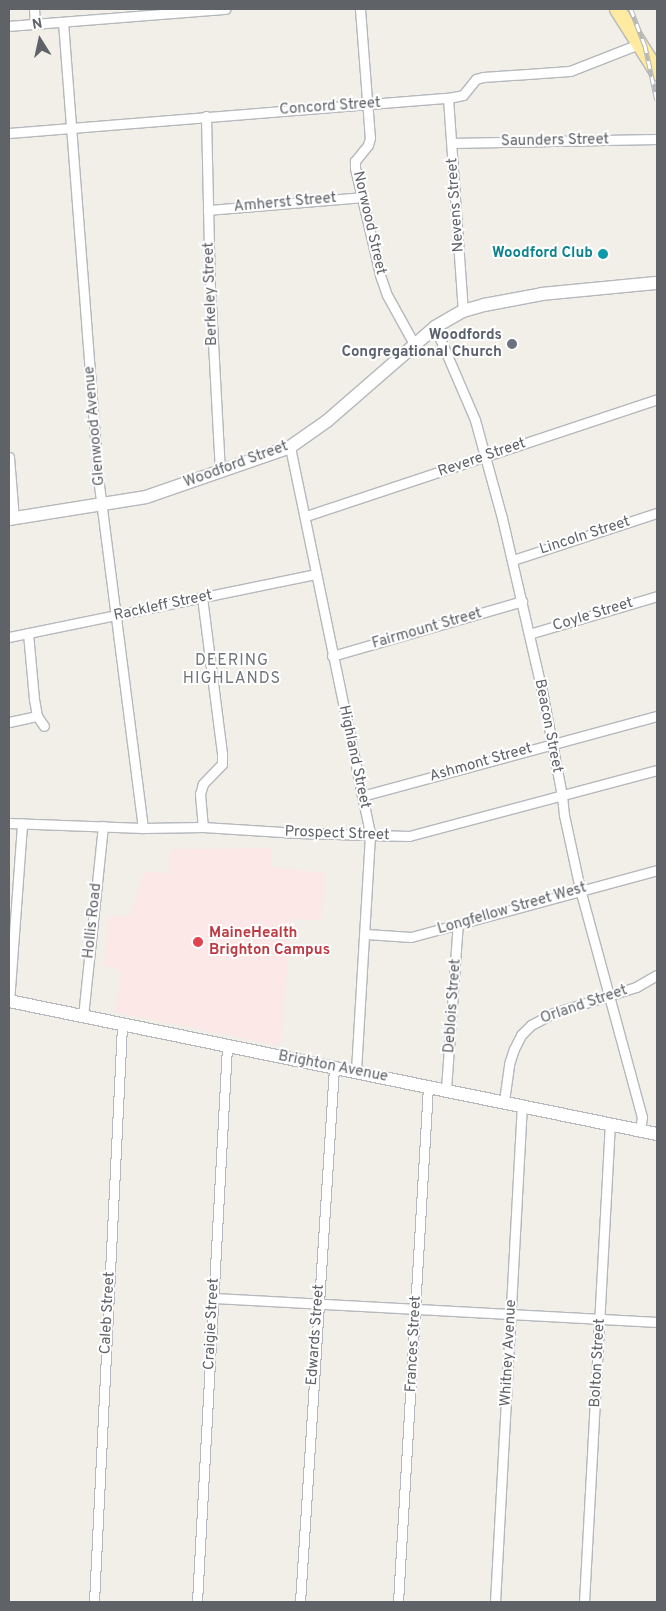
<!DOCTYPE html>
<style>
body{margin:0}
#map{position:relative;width:666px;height:1611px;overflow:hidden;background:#f1efe8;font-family:Overpass,sans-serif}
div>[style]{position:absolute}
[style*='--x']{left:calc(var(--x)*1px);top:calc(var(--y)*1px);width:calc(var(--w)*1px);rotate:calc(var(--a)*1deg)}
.medical>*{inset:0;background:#fce8e6}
.roads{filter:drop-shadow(1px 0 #b5b8bc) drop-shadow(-1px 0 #b5b8bc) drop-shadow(0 1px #b5b8bc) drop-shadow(0 -1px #b5b8bc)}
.minor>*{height:9px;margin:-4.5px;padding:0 4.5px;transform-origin:4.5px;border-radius:4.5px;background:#fff}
.secondary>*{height:12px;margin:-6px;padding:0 6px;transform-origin:6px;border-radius:6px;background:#fff}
.trunk>*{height:15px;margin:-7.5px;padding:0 7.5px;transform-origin:7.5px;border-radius:7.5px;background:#feeaa1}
.rail>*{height:4.5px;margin-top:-2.25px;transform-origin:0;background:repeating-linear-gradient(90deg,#fff 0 8px,#b6b7b8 0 16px);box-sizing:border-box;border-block:1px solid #b6b7b8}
.dots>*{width:14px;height:14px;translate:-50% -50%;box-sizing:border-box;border:2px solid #fff;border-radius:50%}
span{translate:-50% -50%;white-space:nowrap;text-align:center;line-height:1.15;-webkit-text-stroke:4px #fff;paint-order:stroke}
.street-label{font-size:15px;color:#5f6368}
.culture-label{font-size:15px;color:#0d838f;font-weight:700}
.right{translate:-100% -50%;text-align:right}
.worship-label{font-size:15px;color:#5b616d;font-weight:700}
.health-label{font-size:15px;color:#be3a42;font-weight:700}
.left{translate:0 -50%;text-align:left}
.neighbourhood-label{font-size:16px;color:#70757a;letter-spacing:1px}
.frame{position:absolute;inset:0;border:10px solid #5f6368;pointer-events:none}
.north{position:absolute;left:15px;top:15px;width:50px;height:50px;-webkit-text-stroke:4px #fff;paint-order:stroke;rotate:350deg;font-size:14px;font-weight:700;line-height:20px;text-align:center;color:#5f6368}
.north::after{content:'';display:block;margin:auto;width:18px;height:22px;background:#5f6368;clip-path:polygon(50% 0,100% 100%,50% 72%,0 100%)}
</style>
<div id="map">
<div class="medical">
<i style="clip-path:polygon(272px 848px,272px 867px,325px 873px,321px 920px,292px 919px,280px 1046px,114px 1012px,122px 971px,104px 965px,109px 916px,130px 915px,144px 872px,169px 873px,171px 849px)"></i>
</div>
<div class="roads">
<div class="minor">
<i style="--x:34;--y:9;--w:15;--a:86"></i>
<i style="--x:360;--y:9;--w:129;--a:85.6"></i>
<i style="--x:370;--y:138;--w:7;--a:106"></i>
<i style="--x:368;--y:145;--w:21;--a:129"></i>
<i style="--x:355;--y:161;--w:7;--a:90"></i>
<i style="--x:355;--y:168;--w:110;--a:76.8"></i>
<i style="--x:380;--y:275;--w:21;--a:71"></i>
<i style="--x:387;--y:295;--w:56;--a:61.1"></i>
<i style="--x:63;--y:22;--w:456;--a:85.6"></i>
<i style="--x:98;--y:477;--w:354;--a:82.7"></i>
<i style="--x:9;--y:26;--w:217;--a:-4.5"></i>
<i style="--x:448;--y:98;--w:214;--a:86"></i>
<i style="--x:206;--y:116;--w:171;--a:88.7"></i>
<i style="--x:210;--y:287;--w:185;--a:86.9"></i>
<i style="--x:9;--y:133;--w:440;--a:-4.6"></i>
<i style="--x:448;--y:98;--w:15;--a:-11"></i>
<i style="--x:463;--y:95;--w:21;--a:-51"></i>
<i style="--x:476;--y:79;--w:7;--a:-16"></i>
<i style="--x:483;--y:77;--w:87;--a:-3.9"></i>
<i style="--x:570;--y:71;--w:74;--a:-21.4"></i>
<i style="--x:452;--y:143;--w:205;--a:-1.1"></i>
<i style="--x:208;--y:210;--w:155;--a:-4.8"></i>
<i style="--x:435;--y:327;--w:101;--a:66.7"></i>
<i style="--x:475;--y:420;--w:102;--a:74.6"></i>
<i style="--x:502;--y:518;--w:178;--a:77"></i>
<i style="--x:542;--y:691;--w:107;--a:79.2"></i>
<i style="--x:562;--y:796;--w:19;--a:84"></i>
<i style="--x:564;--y:815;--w:76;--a:77.8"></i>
<i style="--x:580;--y:889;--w:236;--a:74.8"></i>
<i style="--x:642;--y:1117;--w:13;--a:99"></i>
<i style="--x:290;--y:447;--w:396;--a:78.3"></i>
<i style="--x:370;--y:835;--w:236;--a:93.4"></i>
<i style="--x:9;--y:457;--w:62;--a:85.4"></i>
<i style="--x:306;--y:516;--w:370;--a:-18.4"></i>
<i style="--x:513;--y:560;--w:151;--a:-18.1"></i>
<i style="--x:202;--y:597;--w:158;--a:82.7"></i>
<i style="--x:222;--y:754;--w:10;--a:90"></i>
<i style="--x:222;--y:764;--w:28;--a:134"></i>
<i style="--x:203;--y:784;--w:10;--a:107"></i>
<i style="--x:200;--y:794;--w:33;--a:85"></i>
<i style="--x:28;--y:633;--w:66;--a:84.8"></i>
<i style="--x:34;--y:699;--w:17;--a:80"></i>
<i style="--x:37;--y:716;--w:12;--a:55"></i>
<i style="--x:529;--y:634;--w:134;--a:-16.5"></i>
<i style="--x:9;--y:637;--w:313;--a:-11.6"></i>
<i style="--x:332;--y:656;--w:198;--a:-16.1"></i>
<i style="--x:9;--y:722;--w:29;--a:-12"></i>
<i style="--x:362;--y:796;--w:306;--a:-15.2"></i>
<i style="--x:9;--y:823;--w:134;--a:2.1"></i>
<i style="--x:143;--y:828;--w:60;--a:-1"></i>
<i style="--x:203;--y:827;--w:95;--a:3.6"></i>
<i style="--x:298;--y:833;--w:111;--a:1.5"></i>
<i style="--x:409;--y:836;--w:257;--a:-14.9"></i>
<i style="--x:366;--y:934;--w:45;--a:3.8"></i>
<i style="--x:411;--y:937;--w:255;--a:-15.2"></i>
<i style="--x:9;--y:1002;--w:179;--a:-85.8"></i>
<i style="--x:83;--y:1016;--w:191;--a:-84"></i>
<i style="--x:446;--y:1089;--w:166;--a:-85.9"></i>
<i style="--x:504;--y:1101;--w:37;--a:-82"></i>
<i style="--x:509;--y:1064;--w:16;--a:-72"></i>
<i style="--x:514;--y:1049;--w:16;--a:-63"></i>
<i style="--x:521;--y:1035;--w:14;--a:-45"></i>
<i style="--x:531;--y:1025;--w:26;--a:-28"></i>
<i style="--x:554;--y:1013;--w:86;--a:-17.6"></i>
<i style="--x:636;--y:987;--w:24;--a:-30"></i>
<i style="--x:214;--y:1298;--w:444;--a:3.1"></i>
<i style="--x:94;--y:1602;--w:578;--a:-87.22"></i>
<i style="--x:197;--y:1602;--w:557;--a:-86.91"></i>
<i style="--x:300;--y:1602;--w:536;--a:-86.36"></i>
<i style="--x:398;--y:1602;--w:517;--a:-86.67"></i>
<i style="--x:495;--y:1602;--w:498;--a:-86.9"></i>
<i style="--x:584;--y:1602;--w:479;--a:-86.9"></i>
</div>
<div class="secondary">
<i style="--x:9;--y:519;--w:139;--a:-9.1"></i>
<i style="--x:146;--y:497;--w:152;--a:-19.1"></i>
<i style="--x:290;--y:447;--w:45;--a:-35.1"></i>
<i style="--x:327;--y:421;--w:143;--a:-41"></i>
<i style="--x:435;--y:327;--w:32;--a:-30"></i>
<i style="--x:463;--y:311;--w:22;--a:-16"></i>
<i style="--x:484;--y:305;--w:59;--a:-10.7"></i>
<i style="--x:542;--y:294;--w:116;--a:-5.5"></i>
<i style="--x:9;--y:1001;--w:662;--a:11.6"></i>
</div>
<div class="trunk">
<i style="--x:617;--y:9;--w:75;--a:57.6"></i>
</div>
</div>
<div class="rail">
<i style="--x:631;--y:9;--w:39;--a:69"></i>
<i style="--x:645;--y:45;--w:56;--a:77.7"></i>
</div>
<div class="dots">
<i style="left:603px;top:254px;background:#0f9aa8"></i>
<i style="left:512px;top:344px;background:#6b7280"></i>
<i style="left:198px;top:942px;background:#e0444e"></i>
</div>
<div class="street-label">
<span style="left:330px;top:107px;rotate:-4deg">Concord Street</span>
<span style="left:555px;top:141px;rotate:-1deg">Saunders Street</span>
<span style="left:285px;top:203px;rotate:-5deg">Amherst Street</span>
<span style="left:456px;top:205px;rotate:-94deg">Nevens Street</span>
<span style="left:369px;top:223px;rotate:77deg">Norwood Street</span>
<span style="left:211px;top:294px;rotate:-92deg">Berkeley Street</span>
<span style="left:95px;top:426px;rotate:-95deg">Glenwood Avenue</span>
<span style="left:482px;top:458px;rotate:-19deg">Revere Street</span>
<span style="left:236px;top:465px;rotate:-20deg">Woodford Street</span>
<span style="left:585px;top:536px;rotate:-18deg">Lincoln Street</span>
<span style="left:163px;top:606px;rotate:-12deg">Rackleff Street</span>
<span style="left:593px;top:615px;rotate:-17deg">Coyle Street</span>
<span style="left:427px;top:629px;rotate:-16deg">Fairmount Street</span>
<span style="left:548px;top:726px;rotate:79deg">Beacon Street</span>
<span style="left:354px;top:757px;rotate:78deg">Highland Street</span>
<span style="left:481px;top:763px;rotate:-16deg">Ashmont Street</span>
<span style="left:337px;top:834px;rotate:2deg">Prospect Street</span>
<span style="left:512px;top:909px;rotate:-16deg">Longfellow Street West</span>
<span style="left:93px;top:921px;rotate:-84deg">Hollis Road</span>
<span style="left:584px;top:1005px;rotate:-19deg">Orland Street</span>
<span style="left:453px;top:1006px;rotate:-86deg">Deblois Street</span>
<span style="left:333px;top:1067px;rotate:11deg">Brighton Avenue</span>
<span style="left:108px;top:1313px;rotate:-87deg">Caleb Street</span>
<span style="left:212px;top:1324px;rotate:-87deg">Craigie Street</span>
<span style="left:316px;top:1335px;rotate:-86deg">Edwards Street</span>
<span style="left:414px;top:1344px;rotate:-87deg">Frances Street</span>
<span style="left:509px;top:1353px;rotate:-87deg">Whitney Avenue</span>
<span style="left:598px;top:1363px;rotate:-87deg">Bolton Street</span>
</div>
<div class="culture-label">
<span class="right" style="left:593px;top:254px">Woodford Club</span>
</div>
<div class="worship-label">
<span class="right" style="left:502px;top:344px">Woodfords<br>Congregational Church</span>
</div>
<div class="health-label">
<span class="left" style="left:209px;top:942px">MaineHealth<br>Brighton Campus</span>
</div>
<div class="neighbourhood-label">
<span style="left:232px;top:670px">DEERING<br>HIGHLANDS</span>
</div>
<div class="frame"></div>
<div class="north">N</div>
</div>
